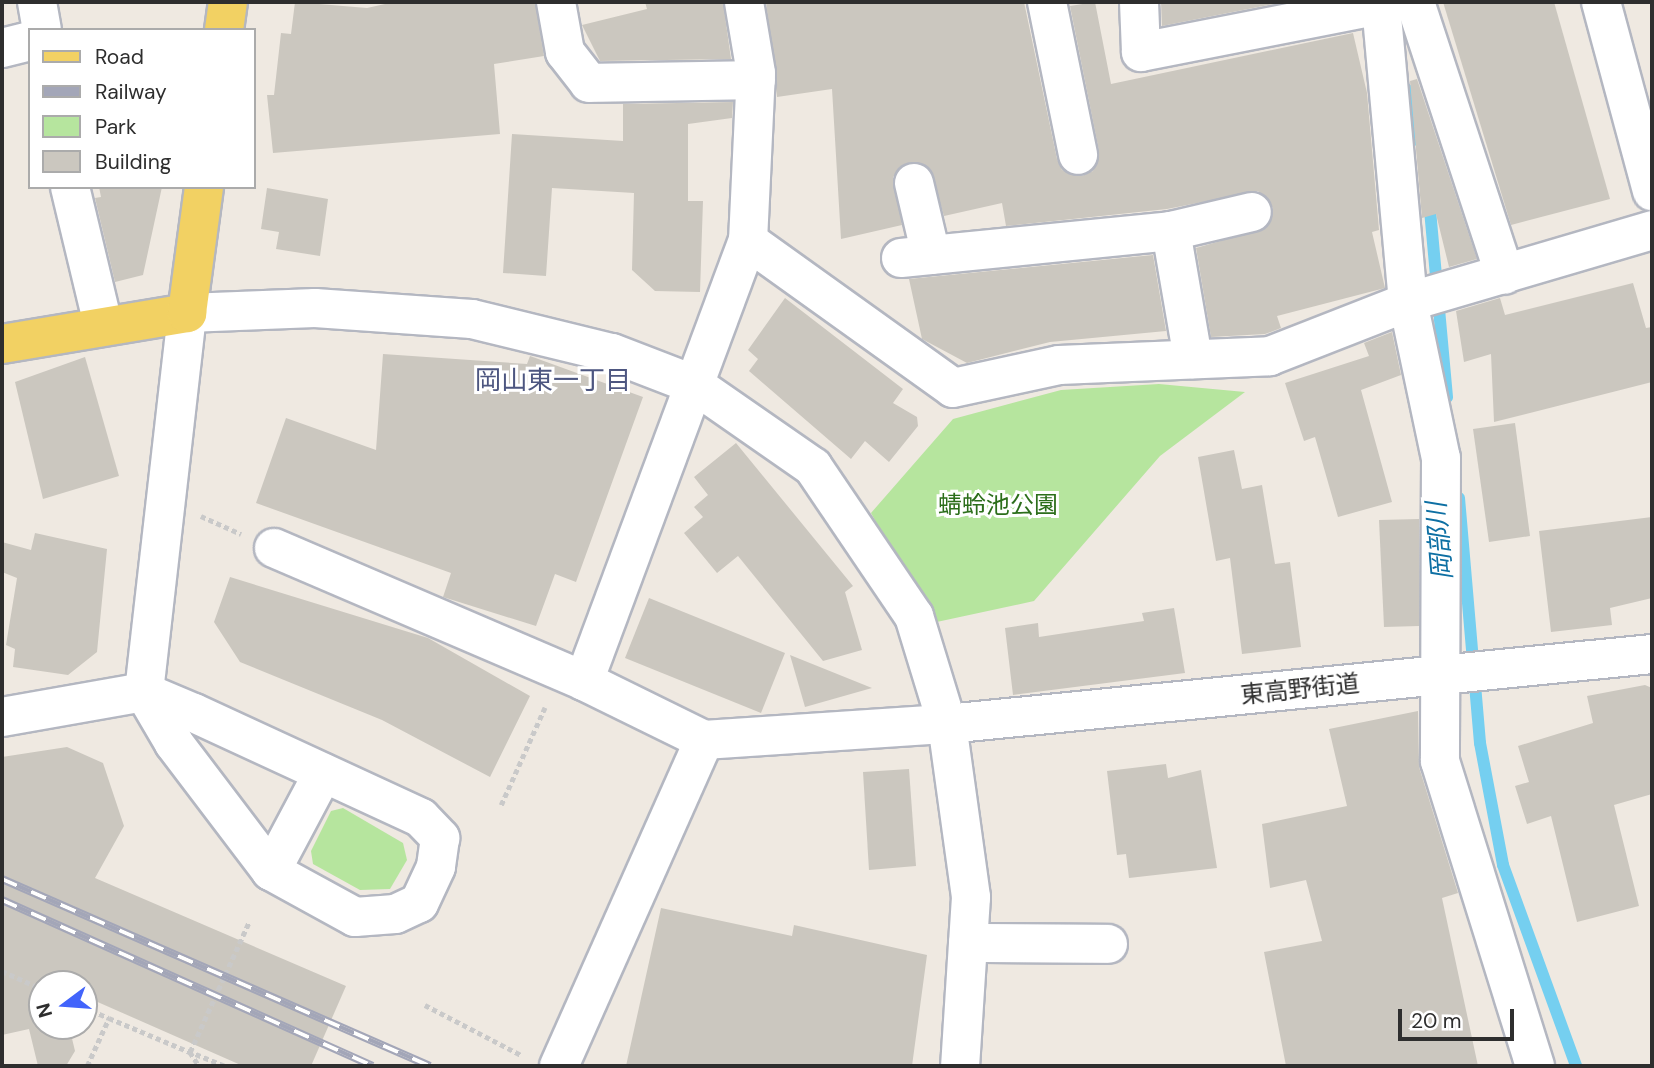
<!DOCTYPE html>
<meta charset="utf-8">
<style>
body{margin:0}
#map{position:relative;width:1654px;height:1068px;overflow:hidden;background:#efe9e1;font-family:"DM Sans","Noto Sans JP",sans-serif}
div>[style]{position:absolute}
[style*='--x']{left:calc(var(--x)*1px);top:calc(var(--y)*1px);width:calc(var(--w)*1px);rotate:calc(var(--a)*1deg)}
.green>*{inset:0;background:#b6e59e}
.stream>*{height:12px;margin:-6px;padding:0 6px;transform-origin:6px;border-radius:6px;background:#75cff0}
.building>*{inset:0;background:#cbc7bf}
.path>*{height:4.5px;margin-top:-2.25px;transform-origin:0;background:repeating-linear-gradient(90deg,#c9c9c9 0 5px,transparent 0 8.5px)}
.roads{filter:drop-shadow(2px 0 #b4b7c1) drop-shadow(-2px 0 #b4b7c1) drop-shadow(0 2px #b4b7c1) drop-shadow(0 -2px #b4b7c1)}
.minor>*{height:38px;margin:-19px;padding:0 19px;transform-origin:19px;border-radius:19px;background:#fff}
.major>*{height:38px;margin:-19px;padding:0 19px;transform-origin:19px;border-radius:19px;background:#f2d163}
.rail>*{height:8px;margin-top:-4px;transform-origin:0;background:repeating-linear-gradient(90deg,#fff 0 16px,#a3a6b8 0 32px);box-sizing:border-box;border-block:2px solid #a3a6b8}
span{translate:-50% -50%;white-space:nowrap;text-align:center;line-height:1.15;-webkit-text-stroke:6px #fff;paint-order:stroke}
.park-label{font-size:24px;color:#2c6e1b}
.street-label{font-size:24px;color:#2e2e2e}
.neighbourhood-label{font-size:26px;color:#4d5680}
.water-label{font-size:26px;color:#0d6fa3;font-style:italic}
.frame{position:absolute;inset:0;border:4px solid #2e2e2e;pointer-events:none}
.legend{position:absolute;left:28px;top:28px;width:228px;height:161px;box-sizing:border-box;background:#fff;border:2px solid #ababab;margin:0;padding:9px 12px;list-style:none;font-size:21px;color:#2e2e2e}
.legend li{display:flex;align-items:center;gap:14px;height:35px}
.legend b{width:35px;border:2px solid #ababab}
.north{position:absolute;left:28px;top:970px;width:70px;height:70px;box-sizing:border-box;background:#fff;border:2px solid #ababab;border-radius:50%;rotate:254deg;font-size:19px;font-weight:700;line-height:28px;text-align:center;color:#2e2e2e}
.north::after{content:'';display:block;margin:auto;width:24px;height:32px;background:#4264fb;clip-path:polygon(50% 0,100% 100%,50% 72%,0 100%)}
.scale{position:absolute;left:1398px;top:1009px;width:116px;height:32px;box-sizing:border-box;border:4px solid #2e2e2e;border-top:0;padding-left:9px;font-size:21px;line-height:24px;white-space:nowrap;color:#2e2e2e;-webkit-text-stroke:5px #fff;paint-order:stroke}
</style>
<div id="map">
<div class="green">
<i style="clip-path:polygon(1159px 384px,1245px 392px,1160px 456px,1034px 601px,932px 623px,871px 513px,953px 419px,1061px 390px)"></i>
<i style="clip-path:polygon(343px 808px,403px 843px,407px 860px,390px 889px,360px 890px,313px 864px,311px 851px,331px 811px)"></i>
</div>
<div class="stream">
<i style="--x:1406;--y:89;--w:52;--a:77.8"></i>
<i style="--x:1429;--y:199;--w:199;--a:84.8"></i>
<i style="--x:1459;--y:498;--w:246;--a:85.1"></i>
<i style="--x:1480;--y:743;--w:124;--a:79.3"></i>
<i style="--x:1503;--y:865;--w:214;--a:70"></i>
</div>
<div class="building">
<i style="clip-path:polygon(295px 2px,367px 8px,394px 2px,535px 2px,544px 56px,494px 64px,500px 134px,273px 153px,267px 95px,274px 95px,281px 33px,291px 34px)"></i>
<i style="clip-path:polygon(645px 2px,723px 2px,731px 59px,600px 61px,582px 25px,647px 9px)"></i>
<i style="clip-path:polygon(766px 2px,1024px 2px,1057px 159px,1062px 170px,1082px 176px,1093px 171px,1099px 151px,1070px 6px,1095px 2px,1111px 84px,1353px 33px,1367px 93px,1379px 230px,1372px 232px,1385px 288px,1277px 316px,1281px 328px,1265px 334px,1211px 337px,1196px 248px,1266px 228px,1273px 208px,1258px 191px,1167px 209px,1006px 226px,1002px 203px,944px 216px,930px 169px,910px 162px,893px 177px,902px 225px,841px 239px,832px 89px,777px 97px)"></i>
<i style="clip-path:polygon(1161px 2px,1284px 2px,1162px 26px)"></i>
<i style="clip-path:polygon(1443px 2px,1554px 2px,1610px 199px,1511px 225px)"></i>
<i style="clip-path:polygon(1417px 79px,1477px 259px,1449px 267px,1436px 214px,1422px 218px,1410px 81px)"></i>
<i style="clip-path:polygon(733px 102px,732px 118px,688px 124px,688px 201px,703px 201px,700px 292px,655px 291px,632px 270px,634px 193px,552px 188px,546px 276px,503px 273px,512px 134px,623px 141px,623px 104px)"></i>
<i style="clip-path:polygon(99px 187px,162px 187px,143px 275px,115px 282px,95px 198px,101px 197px)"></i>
<i style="clip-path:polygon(267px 188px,328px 199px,320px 256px,276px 249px,279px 232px,261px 229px)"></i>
<i style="clip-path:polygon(1153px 255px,1166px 331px,1050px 342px,967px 363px,922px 339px,909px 279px)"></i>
<i style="clip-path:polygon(1633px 283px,1646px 328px,1652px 327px,1652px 382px,1494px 422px,1491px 354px,1464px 362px,1456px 311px,1500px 298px,1505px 315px)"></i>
<i style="clip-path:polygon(785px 298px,903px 389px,893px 403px,917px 417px,918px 426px,889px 462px,865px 441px,851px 459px,749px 371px,758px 359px,748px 350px)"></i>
<i style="clip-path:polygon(1392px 332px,1401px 375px,1361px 390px,1392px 502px,1338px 517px,1315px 437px,1304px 441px,1285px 383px,1369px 356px,1364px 343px)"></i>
<i style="clip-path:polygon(383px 354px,527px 364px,530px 356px,643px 397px,576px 582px,555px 574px,536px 626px,443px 597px,451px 573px,256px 503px,286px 418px,376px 450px)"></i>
<i style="clip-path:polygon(85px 357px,119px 476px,43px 499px,15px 382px)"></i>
<i style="clip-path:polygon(1515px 423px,1530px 536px,1489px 542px,1473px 429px)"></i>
<i style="clip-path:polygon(736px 443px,853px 586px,845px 592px,862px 650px,823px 661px,738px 556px,717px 573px,684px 533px,703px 517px,694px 507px,708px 495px,694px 477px)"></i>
<i style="clip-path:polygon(1234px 450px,1242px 489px,1262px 485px,1275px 564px,1290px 562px,1301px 647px,1242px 654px,1230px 558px,1216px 561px,1198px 457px)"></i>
<i style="clip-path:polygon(1652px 517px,1652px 598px,1610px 608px,1612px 625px,1551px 632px,1539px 531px)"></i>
<i style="clip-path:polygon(1419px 519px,1419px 626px,1384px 627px,1379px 520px)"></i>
<i style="clip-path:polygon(35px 533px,107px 549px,97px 652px,68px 675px,13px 667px,15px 649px,6px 645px,17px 578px,2px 572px,2px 542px,31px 550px)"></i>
<i style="clip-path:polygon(230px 577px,428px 638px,530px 696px,490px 777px,382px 720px,240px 662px,214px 622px)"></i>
<i style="clip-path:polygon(649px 598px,785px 653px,761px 713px,625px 658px)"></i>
<i style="clip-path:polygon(1174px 608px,1185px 673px,1013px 695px,1005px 628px,1038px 623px,1039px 637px,1144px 621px,1142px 613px)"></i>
<i style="clip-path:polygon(790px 655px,872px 688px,805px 707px)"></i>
<i style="clip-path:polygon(1645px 685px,1652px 688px,1652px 794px,1614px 805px,1639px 906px,1577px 922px,1551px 816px,1527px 824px,1515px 786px,1529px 782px,1518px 746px,1593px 723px,1587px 696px)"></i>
<i style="clip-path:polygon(1418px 711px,1419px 767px,1458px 893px,1442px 898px,1478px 1066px,1286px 1066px,1264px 952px,1322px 941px,1306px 880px,1270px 888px,1262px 824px,1347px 806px,1329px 729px)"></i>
<i style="clip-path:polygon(67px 747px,103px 763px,124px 826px,95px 878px,346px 986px,311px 1066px,243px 1066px,84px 996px,84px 984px,42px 984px,42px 1026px,69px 1026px,75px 1051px,66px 1066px,38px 1066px,29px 1029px,2px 1035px,2px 757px)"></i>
<i style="clip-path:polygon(1166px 764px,1168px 778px,1201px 770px,1217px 868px,1129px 878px,1126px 854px,1117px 855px,1107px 771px)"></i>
<i style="clip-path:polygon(909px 769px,916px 866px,869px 870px,863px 772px)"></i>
<i style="clip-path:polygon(661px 908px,792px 936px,794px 925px,927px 955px,912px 1066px,626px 1066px)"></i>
</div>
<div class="path">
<i style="--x:201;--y:516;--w:44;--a:24.2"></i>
<i style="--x:501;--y:805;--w:107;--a:-65.8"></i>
<i style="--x:2;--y:971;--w:44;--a:24.2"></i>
<i style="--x:425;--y:1005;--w:110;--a:27.5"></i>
<i style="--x:84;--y:1007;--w:27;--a:24"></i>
<i style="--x:87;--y:1066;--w:53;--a:-65.4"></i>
<i style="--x:109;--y:1018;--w:88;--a:22.8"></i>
<i style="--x:190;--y:1052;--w:17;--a:57"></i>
<i style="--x:224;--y:1066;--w:37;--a:-158"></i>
<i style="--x:190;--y:1052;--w:143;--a:-65.6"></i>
</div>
<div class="roads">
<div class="minor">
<i style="--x:37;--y:2;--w:28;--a:80"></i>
<i style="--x:556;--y:2;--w:51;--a:79.8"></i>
<i style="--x:565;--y:52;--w:39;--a:52"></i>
<i style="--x:589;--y:83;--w:167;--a:-1"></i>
<i style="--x:1047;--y:2;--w:156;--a:78.5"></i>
<i style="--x:1139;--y:2;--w:50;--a:87.7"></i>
<i style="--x:1141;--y:52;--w:245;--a:-11.1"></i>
<i style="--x:1381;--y:5;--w:298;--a:84.8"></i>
<i style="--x:1408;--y:302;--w:159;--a:78.1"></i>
<i style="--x:1441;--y:458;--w:303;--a:90.2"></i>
<i style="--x:1440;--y:761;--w:319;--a:72.7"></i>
<i style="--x:1415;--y:2;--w:287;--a:71.8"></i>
<i style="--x:1601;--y:2;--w:196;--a:74.9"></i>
<i style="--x:2;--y:48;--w:29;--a:-14"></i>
<i style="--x:914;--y:183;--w:74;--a:76.7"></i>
<i style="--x:70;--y:187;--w:141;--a:76.5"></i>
<i style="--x:1171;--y:231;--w:130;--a:80.2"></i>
<i style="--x:748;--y:241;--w:252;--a:35.6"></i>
<i style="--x:953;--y:388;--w:108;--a:-12.2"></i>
<i style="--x:1059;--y:365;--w:211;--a:-2.4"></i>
<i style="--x:1270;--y:356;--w:148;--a:-21.4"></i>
<i style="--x:1408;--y:302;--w:254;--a:-16.4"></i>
<i style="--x:901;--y:258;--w:271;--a:-5.7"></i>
<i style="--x:1171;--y:231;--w:83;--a:-13.2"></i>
<i style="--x:274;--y:548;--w:337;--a:23.2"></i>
<i style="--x:584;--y:681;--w:134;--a:26.2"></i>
<i style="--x:704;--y:740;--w:244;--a:-3.8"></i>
<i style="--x:947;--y:724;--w:708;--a:-5.67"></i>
<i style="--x:584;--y:681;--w:470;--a:-69.6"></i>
<i style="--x:748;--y:241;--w:168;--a:-87.3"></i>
<i style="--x:756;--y:73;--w:72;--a:-99.6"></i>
<i style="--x:2;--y:717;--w:144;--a:-10"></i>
<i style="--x:144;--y:692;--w:54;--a:22.8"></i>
<i style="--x:194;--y:713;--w:250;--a:24.8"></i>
<i style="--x:421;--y:818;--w:28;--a:46"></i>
<i style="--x:440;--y:838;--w:29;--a:98"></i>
<i style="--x:436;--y:867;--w:40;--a:115"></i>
<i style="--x:419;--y:903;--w:26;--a:155"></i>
<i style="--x:395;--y:914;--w:40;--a:175.7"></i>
<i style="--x:355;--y:917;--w:96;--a:-151.3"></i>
<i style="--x:271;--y:871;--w:161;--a:-127.2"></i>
<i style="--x:174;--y:743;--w:59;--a:-120.5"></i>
<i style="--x:144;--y:692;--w:381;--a:-83.5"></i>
<i style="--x:187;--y:313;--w:128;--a:-2.2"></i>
<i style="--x:315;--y:308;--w:157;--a:4"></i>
<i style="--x:472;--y:319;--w:144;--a:13.7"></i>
<i style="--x:612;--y:353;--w:89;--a:21.1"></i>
<i style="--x:695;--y:385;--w:144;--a:34.8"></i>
<i style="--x:813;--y:467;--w:180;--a:55.9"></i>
<i style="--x:914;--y:616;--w:113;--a:73"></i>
<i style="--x:947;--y:724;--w:175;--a:82.1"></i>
<i style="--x:971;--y:897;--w:169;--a:93.7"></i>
<i style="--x:271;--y:871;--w:111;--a:-62"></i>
<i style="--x:968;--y:943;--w:140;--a:0.4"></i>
<i style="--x:559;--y:1066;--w:357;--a:-66"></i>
</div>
<div class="major">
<i style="--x:224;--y:30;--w:28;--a:-82"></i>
<i style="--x:2;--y:344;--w:188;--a:-9.5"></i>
<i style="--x:187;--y:313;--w:127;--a:-82.3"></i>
</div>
</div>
<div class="rail">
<i style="--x:2;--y:879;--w:467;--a:23.6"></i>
<i style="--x:2;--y:900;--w:406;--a:24.1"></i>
</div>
<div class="park-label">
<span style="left:998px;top:505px">蜻蛉池公園</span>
</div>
<div class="street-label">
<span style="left:1300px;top:689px;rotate:-6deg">東高野街道</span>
</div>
<div class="neighbourhood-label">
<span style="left:553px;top:381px">岡山東一丁目</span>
</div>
<div class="water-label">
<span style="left:1440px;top:541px;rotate:-95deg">岡部川</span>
</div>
<div class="frame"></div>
<ul class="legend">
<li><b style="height:9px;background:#f2d163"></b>Road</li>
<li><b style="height:9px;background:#a3a6b8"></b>Railway</li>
<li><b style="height:19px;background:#b6e59e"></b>Park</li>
<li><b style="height:19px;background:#cbc7bf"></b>Building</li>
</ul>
<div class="north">N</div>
<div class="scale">20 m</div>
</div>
